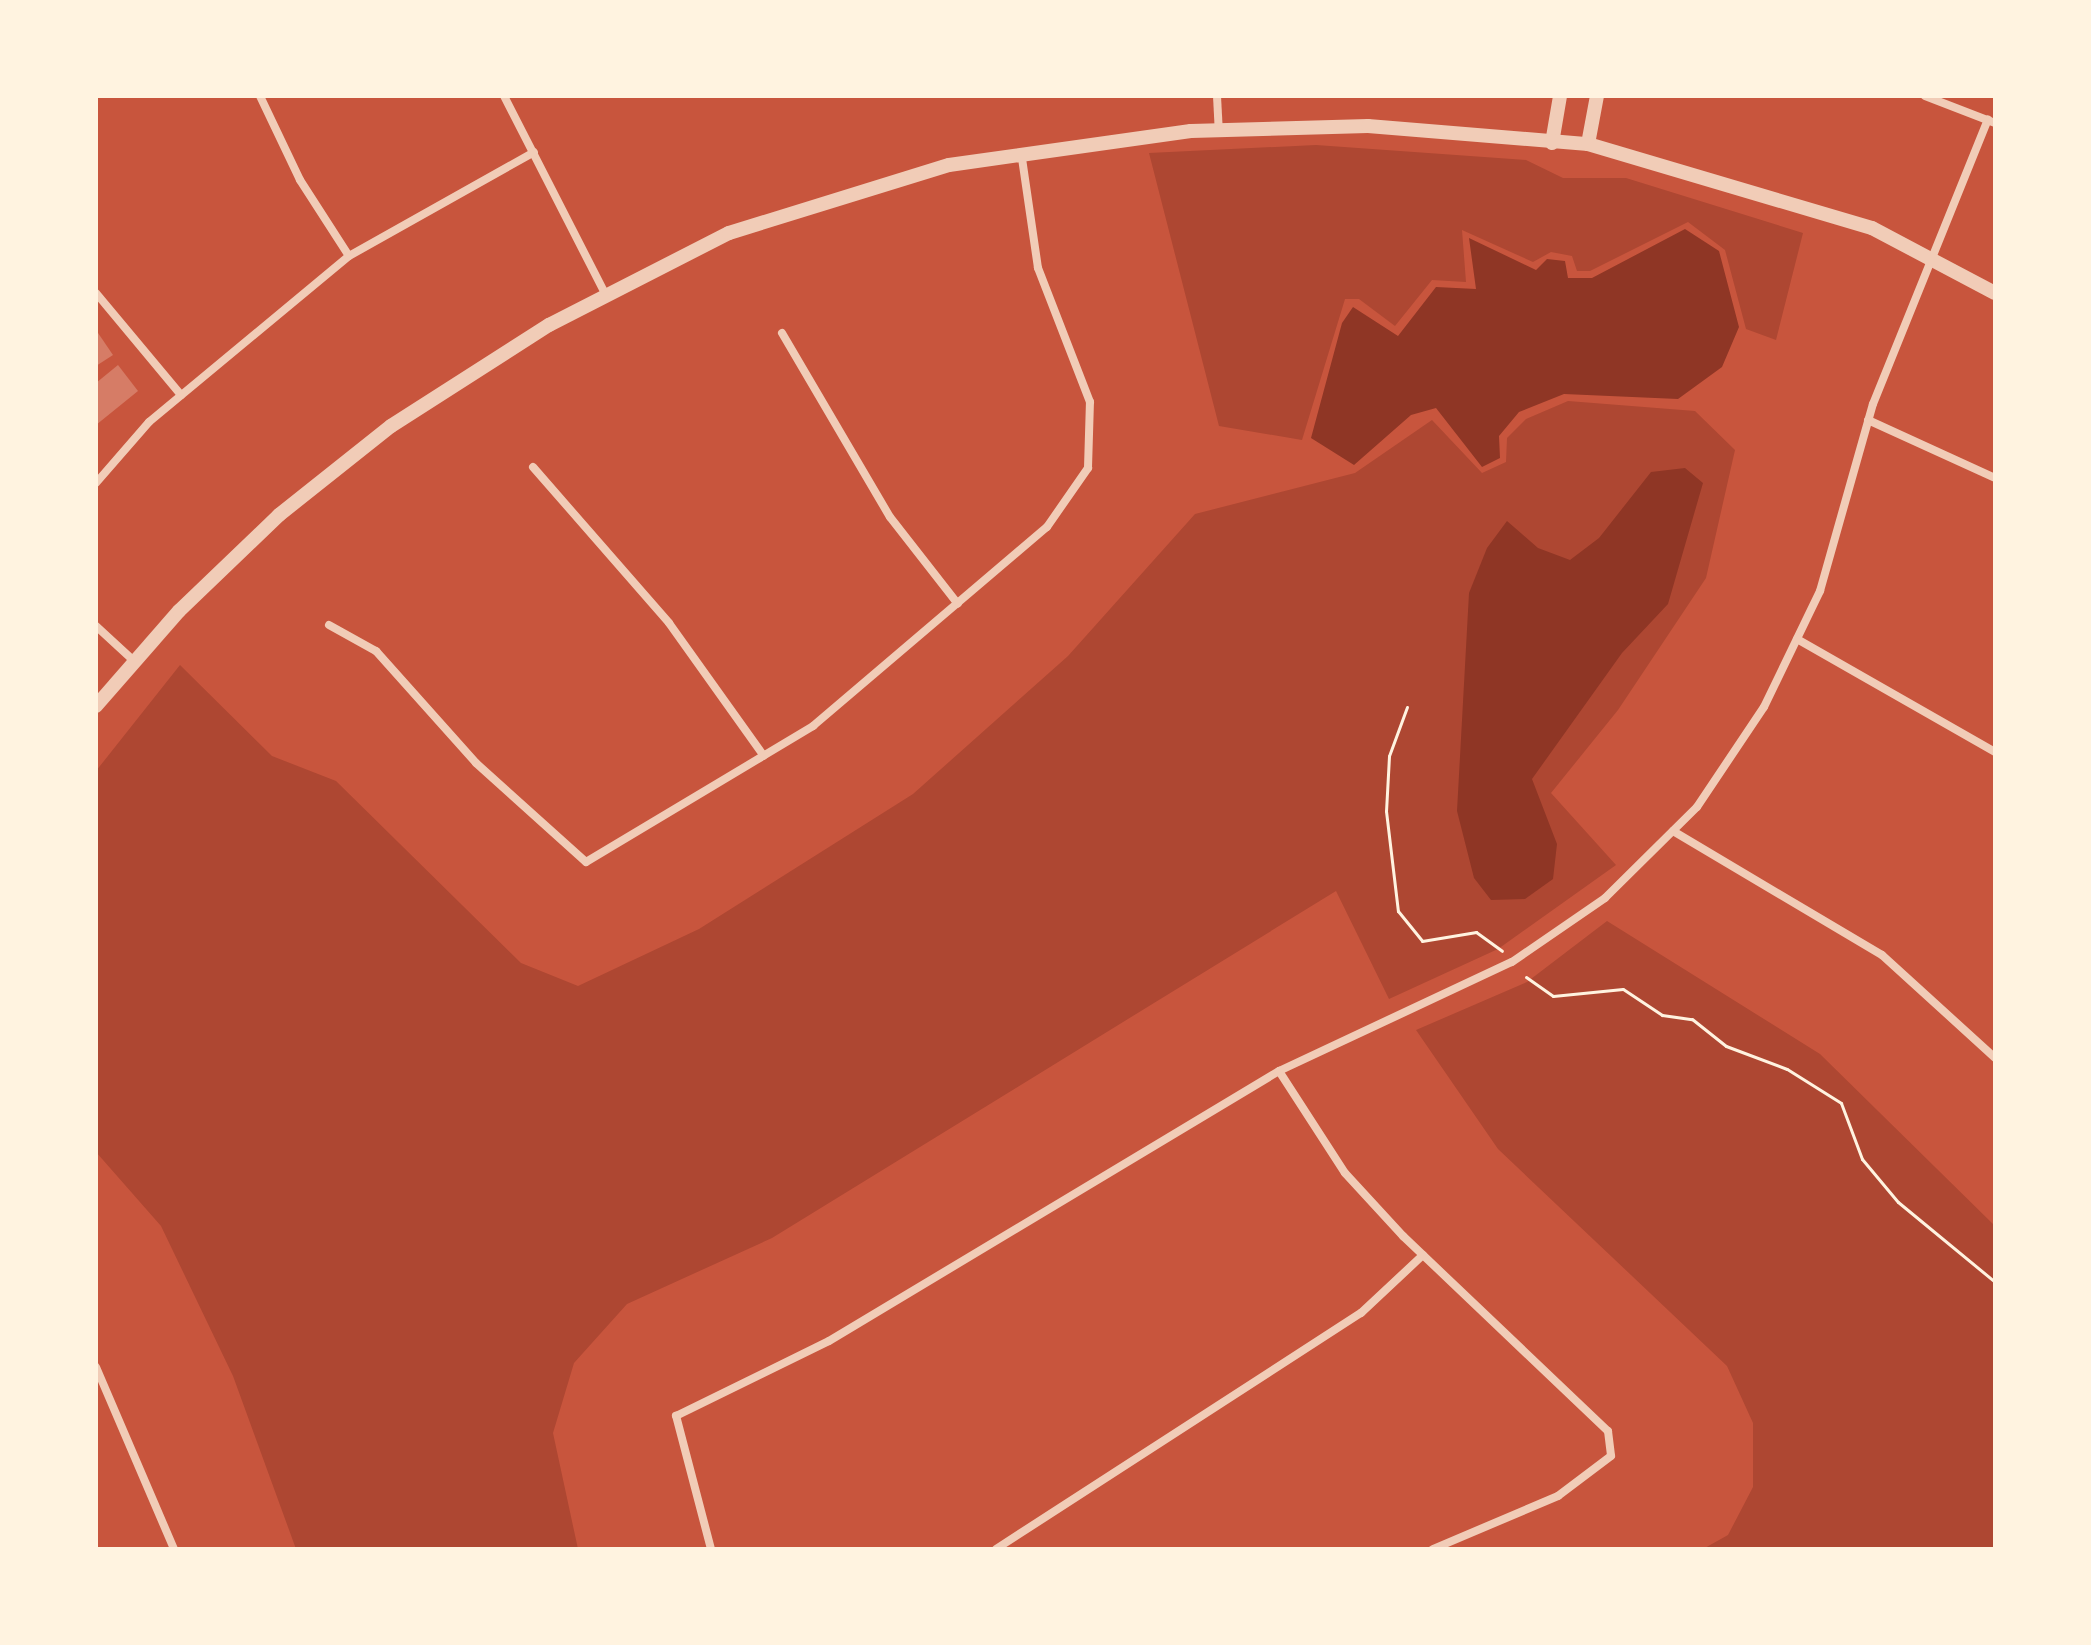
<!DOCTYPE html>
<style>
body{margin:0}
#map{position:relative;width:2091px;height:1645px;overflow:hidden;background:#c8553d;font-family:Literata,serif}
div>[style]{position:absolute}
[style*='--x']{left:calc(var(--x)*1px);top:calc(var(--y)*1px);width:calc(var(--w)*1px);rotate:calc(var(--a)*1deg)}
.green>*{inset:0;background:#ae4732}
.water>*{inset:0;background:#8f3625}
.building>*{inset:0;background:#d67c66}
.path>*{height:3px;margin:-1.5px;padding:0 1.5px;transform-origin:1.5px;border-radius:1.5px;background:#fff3e0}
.minor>*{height:8px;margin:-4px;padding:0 4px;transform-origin:4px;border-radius:4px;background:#f1ccb7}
.tertiary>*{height:14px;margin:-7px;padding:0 7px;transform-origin:7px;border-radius:7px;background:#f1ccb7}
span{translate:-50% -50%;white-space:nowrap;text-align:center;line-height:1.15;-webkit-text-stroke:6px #fff3e0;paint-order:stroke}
.frame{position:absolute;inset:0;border:98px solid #fff3e0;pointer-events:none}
</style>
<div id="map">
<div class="green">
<i style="clip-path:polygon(1316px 145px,1526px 160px,1563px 178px,1626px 178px,1803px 233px,1776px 340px,1746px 329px,1725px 250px,1688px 222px,1590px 271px,1577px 271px,1572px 256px,1551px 252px,1533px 262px,1462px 230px,1466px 282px,1432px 280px,1395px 326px,1359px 299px,1345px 299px,1302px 440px,1219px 426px,1149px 153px)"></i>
<i style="clip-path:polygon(1568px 401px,1695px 411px,1735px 450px,1706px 578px,1618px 710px,1551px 793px,1616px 865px,1498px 949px,1389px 999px,1336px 891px,772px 1238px,627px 1304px,574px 1363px,553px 1433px,578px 1549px,296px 1549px,233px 1376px,161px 1226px,96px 1152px,96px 771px,180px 665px,272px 756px,336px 781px,521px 963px,578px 986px,699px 929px,913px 794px,1068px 656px,1195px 514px,1355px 473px,1432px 420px,1482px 473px,1506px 462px,1507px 438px,1526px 419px)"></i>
<i style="clip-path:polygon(1607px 921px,1820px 1054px,1995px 1226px,1995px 1549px,1703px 1549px,1728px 1535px,1753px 1487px,1753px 1423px,1727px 1366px,1498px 1149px,1416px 1030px,1527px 982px)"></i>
</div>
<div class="water">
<i style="clip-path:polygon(1685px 229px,1719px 251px,1739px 327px,1722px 367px,1678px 399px,1564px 394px,1519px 412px,1499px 436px,1500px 458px,1482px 467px,1436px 408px,1411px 415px,1354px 465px,1311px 438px,1342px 323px,1353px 307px,1398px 336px,1436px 287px,1476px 289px,1469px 238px,1536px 270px,1547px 259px,1565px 261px,1568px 278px,1592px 278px)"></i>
<i style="clip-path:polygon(1685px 468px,1703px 483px,1668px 604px,1622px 653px,1532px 779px,1557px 844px,1553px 879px,1525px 899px,1491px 900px,1474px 878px,1457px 811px,1469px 593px,1487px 548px,1507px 521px,1538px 548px,1570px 560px,1599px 538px,1651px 472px)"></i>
</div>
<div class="building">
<i style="clip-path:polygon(96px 330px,113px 355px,96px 366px)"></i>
<i style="clip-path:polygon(118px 365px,138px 391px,96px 425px,96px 383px)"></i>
</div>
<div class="path">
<i style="--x:1407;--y:707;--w:52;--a:110.2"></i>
<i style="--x:1389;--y:756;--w:55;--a:93.1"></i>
<i style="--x:1386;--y:811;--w:101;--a:83.2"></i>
<i style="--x:1398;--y:911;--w:38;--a:51"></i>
<i style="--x:1422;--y:941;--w:55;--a:-9.5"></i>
<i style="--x:1476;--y:932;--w:32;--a:36"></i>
<i style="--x:1526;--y:977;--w:33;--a:35"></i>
<i style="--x:1553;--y:996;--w:70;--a:-5.7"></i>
<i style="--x:1623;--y:989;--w:47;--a:33.7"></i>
<i style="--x:1662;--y:1015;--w:30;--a:8"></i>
<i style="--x:1692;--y:1019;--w:43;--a:38.5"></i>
<i style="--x:1726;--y:1046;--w:65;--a:20.7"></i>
<i style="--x:1787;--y:1069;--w:64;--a:32.2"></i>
<i style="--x:1841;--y:1103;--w:60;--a:69.4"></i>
<i style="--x:1862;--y:1159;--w:56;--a:50.1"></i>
<i style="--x:1898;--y:1202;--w:126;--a:39.5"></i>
</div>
<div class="minor">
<i style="--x:260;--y:96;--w:93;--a:64.5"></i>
<i style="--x:300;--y:180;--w:90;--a:57.2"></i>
<i style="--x:504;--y:96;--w:221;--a:62.9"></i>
<i style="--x:1217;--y:96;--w:34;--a:87"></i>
<i style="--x:1925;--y:96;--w:75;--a:21.1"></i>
<i style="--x:96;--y:293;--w:133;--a:50.2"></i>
<i style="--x:782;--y:333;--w:213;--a:59.6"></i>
<i style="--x:890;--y:517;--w:110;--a:52"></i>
<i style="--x:1868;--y:420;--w:140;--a:24.5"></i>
<i style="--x:533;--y:467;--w:207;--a:48.9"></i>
<i style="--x:669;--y:623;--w:163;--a:54.5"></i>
<i style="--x:96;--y:483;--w:81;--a:-49"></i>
<i style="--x:149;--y:422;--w:260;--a:-39.7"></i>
<i style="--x:349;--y:256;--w:212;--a:-29.3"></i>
<i style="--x:329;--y:625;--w:54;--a:29"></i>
<i style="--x:376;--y:651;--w:150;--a:48.2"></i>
<i style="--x:476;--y:763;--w:148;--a:42"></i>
<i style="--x:586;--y:862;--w:265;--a:-30.9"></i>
<i style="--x:813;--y:726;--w:307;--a:-40.4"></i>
<i style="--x:1047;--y:527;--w:72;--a:-55.2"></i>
<i style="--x:1088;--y:468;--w:66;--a:-88.3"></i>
<i style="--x:1090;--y:402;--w:144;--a:-111.2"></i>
<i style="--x:1038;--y:268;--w:117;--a:-98.3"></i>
<i style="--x:96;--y:626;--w:52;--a:42.6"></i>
<i style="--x:1797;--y:639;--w:228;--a:29.7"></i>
<i style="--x:1673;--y:831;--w:243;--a:30.7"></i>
<i style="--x:1882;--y:955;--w:153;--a:42.3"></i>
<i style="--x:1279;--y:1071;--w:121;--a:57.1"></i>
<i style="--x:1345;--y:1173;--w:86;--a:47.4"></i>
<i style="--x:1403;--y:1236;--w:283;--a:43.6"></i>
<i style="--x:1608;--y:1431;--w:25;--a:83"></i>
<i style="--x:1611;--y:1456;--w:66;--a:143"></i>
<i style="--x:1558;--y:1496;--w:136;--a:157"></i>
<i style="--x:96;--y:1367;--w:198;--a:66.8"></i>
<i style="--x:711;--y:1549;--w:138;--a:-104.7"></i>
<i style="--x:676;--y:1416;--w:170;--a:-26.1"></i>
<i style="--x:829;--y:1341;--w:525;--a:-30.96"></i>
<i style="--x:1279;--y:1071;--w:257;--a:-25.1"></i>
<i style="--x:1512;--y:962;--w:113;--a:-34.5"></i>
<i style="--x:1605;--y:898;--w:129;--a:-44.7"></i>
<i style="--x:1697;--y:807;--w:120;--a:-56.2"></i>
<i style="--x:1764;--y:707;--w:129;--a:-64.2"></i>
<i style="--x:1820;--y:591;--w:194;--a:-74.2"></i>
<i style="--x:1873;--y:404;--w:307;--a:-68"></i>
<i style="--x:996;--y:1549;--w:435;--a:-32.9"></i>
<i style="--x:1361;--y:1313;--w:85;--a:-43.1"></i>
</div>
<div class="tertiary">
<i style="--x:1552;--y:143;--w:48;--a:-80.3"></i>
<i style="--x:1588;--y:144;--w:49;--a:-79.4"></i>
<i style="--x:96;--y:706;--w:126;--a:-48.9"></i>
<i style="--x:179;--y:611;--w:139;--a:-43.8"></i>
<i style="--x:279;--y:515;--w:143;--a:-38.5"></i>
<i style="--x:391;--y:426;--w:188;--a:-32.6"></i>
<i style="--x:549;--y:325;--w:202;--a:-27.1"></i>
<i style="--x:729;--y:233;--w:230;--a:-17.2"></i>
<i style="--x:949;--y:165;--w:244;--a:-8"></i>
<i style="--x:1191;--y:131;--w:177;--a:-1.6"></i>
<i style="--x:1368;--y:126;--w:221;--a:4.7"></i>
<i style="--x:1588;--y:144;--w:296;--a:16.5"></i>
<i style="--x:1872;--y:228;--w:139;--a:27.9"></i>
</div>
<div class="frame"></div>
</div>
